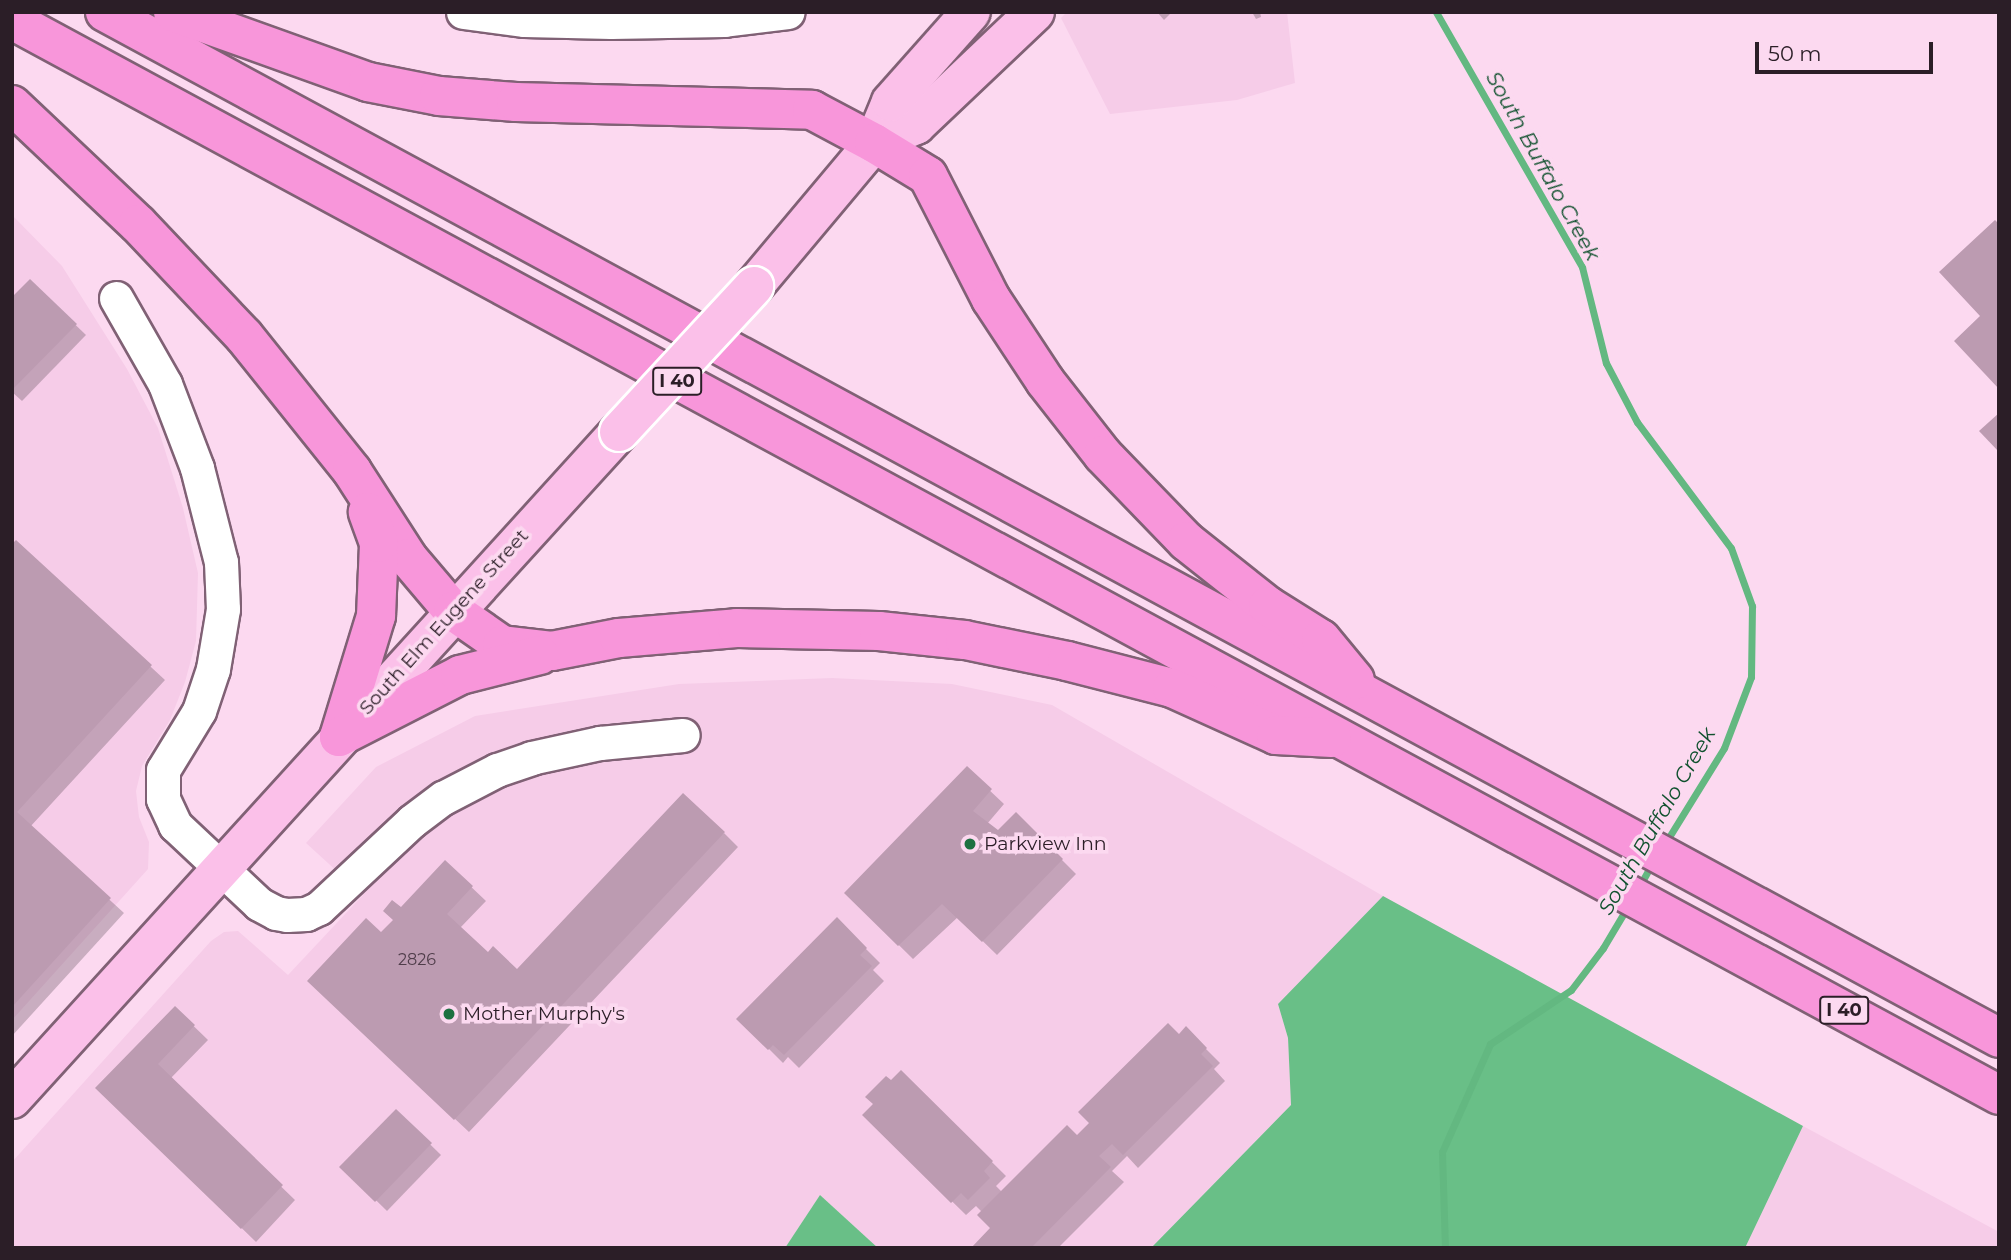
<!DOCTYPE html>
<style>
body{margin:0}
#map{position:relative;width:2011px;height:1260px;overflow:hidden;background:#fcd9f0;font-family:Montserrat,sans-serif}
div>[style]{position:absolute}
[style*='--x']{left:calc(var(--x)*1px);top:calc(var(--y)*1px);width:calc(var(--w)*1px);rotate:calc(var(--a)*1deg)}
.built>*{inset:0;background:#f6cce8}
.forest>*{inset:0;background:#69bf87}
.shadow>*{inset:0;background:#0003}
.stream>*{height:7px;margin:-3.5px;padding:0 3.5px;transform-origin:3.5px;border-radius:3.5px;background:#63b881}
.building>*{inset:0;background:#bc9bb1}
.roads{filter:drop-shadow(2px 0 #806175) drop-shadow(-2px 0 #806175) drop-shadow(0 2px #806175) drop-shadow(0 -2px #806175)}
.minor>*{height:33px;margin:-16.5px;padding:0 16.5px;transform-origin:16.5px;border-radius:16.5px;background:#fff}
.major>*{height:38px;margin:-19px;padding:0 19px;transform-origin:19px;border-radius:19px;background:#fbc0e9}
.highway>*{height:38px;margin:-19px;padding:0 19px;transform-origin:19px;border-radius:19px;background:#f896da}
.bridges{filter:drop-shadow(2px 0 #fff) drop-shadow(-2px 0 #fff) drop-shadow(0 2px #fff) drop-shadow(0 -2px #fff)}
.major-bridge>*{height:38px;margin:-19px;padding:0 19px;transform-origin:19px;border-radius:19px;background:#fbc0e9}
.dots>*{width:19px;height:19px;translate:-50% -50%;box-sizing:border-box;border:4px solid #fcd9f0;border-radius:50%}
span{translate:-50% -50%;white-space:nowrap;text-align:center;line-height:1.15;-webkit-text-stroke:7px #fcd9f0;paint-order:stroke}
.number-label{font-size:16px;color:#4f3d4a}
.number-label span{-webkit-text-stroke-width:0}
.shield-label span{padding:2px 5px;background:#fcd9f0;border:2px solid;border-radius:5px;-webkit-text-stroke-width:0}
.shield-label{font-size:18px;color:#2b1e27;font-weight:700}
.street-label{font-size:19px;color:#2b1e27}
.poi-label{font-size:19px;color:#2b1e27}
.left{translate:0 -50%;text-align:left}
.water-label{font-size:21px;color:#10512e;font-style:italic}
.frame{position:absolute;inset:0;border:14px solid #2b1e27;pointer-events:none}
.scale{position:absolute;left:1755px;top:42px;width:178px;height:32px;box-sizing:border-box;border:4px solid #2b1e27;border-top:0;padding-left:9px;font-size:21px;line-height:24px;white-space:nowrap;color:#2b1e27;-webkit-text-stroke:5px #fcd9f0;paint-order:stroke}
</style>
<div id="map">
<div class="built">
<i style="clip-path:polygon(1067px 12px,1287px 12px,1295px 83px,1237px 100px,1110px 114px,1061px 18px)"></i>
<i style="clip-path:polygon(12px 215px,62px 266px,127px 369px,158px 428px,183px 508px,198px 573px,196px 641px,185px 682px,170px 720px,142px 766px,136px 791px,139px 817px,149px 842px,148px 869px,12px 1020px)"></i>
<i style="clip-path:polygon(832px 678px,952px 684px,1052px 705px,1383px 896px,1278px 1004px,1288px 1038px,1291px 1105px,1151px 1248px,878px 1248px,820px 1195px,785px 1248px,12px 1248px,12px 1162px,211px 941px,224px 932px,238px 931px,288px 975px,363px 895px,306px 843px,376px 767px,475px 716px,679px 684px)"></i>
<i style="clip-path:polygon(1803px 1126px,1999px 1232px,1999px 1248px,1745px 1248px)"></i>
</div>
<div class="forest">
<i style="clip-path:polygon(1383px 896px,1803px 1126px,1745px 1248px,1151px 1248px,1291px 1105px,1288px 1038px,1278px 1004px)"></i>
<i style="clip-path:polygon(820px 1195px,878px 1248px,785px 1248px)"></i>
</div>
<div class="shadow">
<i style="clip-path:polygon(1157px 12px,1172px 12px,1164px 20px)"></i>
<i style="clip-path:polygon(1252px 12px,1260px 12px,1261px 17px,1256px 19px)"></i>
<i style="clip-path:polygon(30px 281px,86px 335px,22px 401px,12px 392px,12px 300px)"></i>
<i style="clip-path:polygon(16px 542px,165px 680px,30px 827px,124px 913px,12px 1036px,12px 546px)"></i>
<i style="clip-path:polygon(967px 769px,1004px 804px,987px 824px,998px 832px,1016px 814px,1076px 874px,997px 955px,958px 917px,913px 959px,846px 893px)"></i>
<i style="clip-path:polygon(724px 833px,738px 847px,469px 1132px,323px 995px,395px 920px,401px 910px,445px 862px,486px 901px,460px 928px,488px 954px,517px 971px)"></i>
<i style="clip-path:polygon(837px 920px,880px 963px,873px 970px,884px 981px,799px 1068px,788px 1057px,783px 1063px,739px 1019px)"></i>
<i style="clip-path:polygon(175px 1008px,208px 1040px,170px 1079px,295px 1200px,256px 1242px,98px 1088px)"></i>
<i style="clip-path:polygon(1186px 1029px,1220px 1063px,1214px 1069px,1225px 1081px,1138px 1168px,1127px 1156px,1112px 1171px,1124px 1182px,1058px 1248px,974px 1248px,993px 1228px,982px 1212px,976px 1206px,966px 1215px,864px 1115px,901px 1072px,1006px 1176px,996px 1186px,1002px 1192px,1077px 1137px)"></i>
<i style="clip-path:polygon(396px 1111px,441px 1155px,387px 1211px,342px 1167px)"></i>
</div>
<div class="stream">
<i style="--x:1436;--y:12;--w:294;--a:60.2"></i>
<i style="--x:1582;--y:267;--w:99;--a:76"></i>
<i style="--x:1606;--y:363;--w:67;--a:62.3"></i>
<i style="--x:1637;--y:422;--w:157;--a:53.3"></i>
<i style="--x:1731;--y:548;--w:62;--a:70.1"></i>
<i style="--x:1752;--y:606;--w:71;--a:90.8"></i>
<i style="--x:1751;--y:677;--w:76;--a:110.8"></i>
<i style="--x:1724;--y:748;--w:114;--a:121.7"></i>
<i style="--x:1639;--y:887;--w:26;--a:-61"></i>
<i style="--x:1445;--y:1248;--w:96;--a:-91.8"></i>
<i style="--x:1442;--y:1152;--w:118;--a:-66"></i>
<i style="--x:1490;--y:1044;--w:97;--a:-33.7"></i>
<i style="--x:1571;--y:990;--w:53;--a:-52.7"></i>
<i style="--x:1603;--y:948;--w:49;--a:-59.2"></i>
</div>
<div class="building">
<i style="clip-path:polygon(1995px 220px,1999px 224px,1999px 389px,1954px 341px,1980px 316px,1939px 272px)"></i>
<i style="clip-path:polygon(30px 279px,77px 324px,12px 390px,12px 297px)"></i>
<i style="clip-path:polygon(1999px 413px,1999px 452px,1979px 431px)"></i>
<i style="clip-path:polygon(16px 540px,152px 665px,17px 812px,111px 898px,12px 1007px,12px 544px)"></i>
<i style="clip-path:polygon(967px 766px,992px 789px,973px 811px,998px 830px,1016px 812px,1063px 859px,982px 942px,942px 904px,898px 946px,844px 893px)"></i>
<i style="clip-path:polygon(683px 793px,725px 832px,454px 1120px,307px 981px,366px 918px,381px 932px,393px 920px,383px 911px,392px 900px,401px 907px,445px 860px,473px 886px,447px 914px,488px 952px,493px 946px,517px 969px)"></i>
<i style="clip-path:polygon(837px 917px,867px 948px,860px 955px,872px 966px,784px 1055px,773px 1045px,768px 1050px,736px 1019px)"></i>
<i style="clip-path:polygon(175px 1006px,195px 1025px,158px 1064px,283px 1185px,241px 1229px,95px 1088px)"></i>
<i style="clip-path:polygon(1168px 1023px,1179px 1034px,1186px 1026px,1207px 1048px,1201px 1054px,1213px 1066px,1123px 1155px,1112px 1144px,1099px 1156px,1111px 1167px,1031px 1248px,971px 1248px,990px 1228px,977px 1215px,1067px 1125px,1077px 1135px,1089px 1123px,1078px 1112px)"></i>
<i style="clip-path:polygon(901px 1070px,993px 1161px,984px 1171px,990px 1178px,968px 1200px,961px 1193px,951px 1203px,862px 1115px,873px 1104px,865px 1097px,886px 1076px,891px 1080px)"></i>
<i style="clip-path:polygon(396px 1109px,432px 1143px,375px 1202px,339px 1167px)"></i>
</div>
<div class="roads">
<div class="minor">
<i style="--x:463;--y:12;--w:62;--a:7.5"></i>
<i style="--x:524;--y:20;--w:87;--a:1.3"></i>
<i style="--x:611;--y:22;--w:113;--a:-1"></i>
<i style="--x:724;--y:20;--w:64;--a:-7.1"></i>
<i style="--x:116;--y:298;--w:99;--a:60.3"></i>
<i style="--x:165;--y:384;--w:90;--a:69.1"></i>
<i style="--x:197;--y:468;--w:97;--a:75.7"></i>
<i style="--x:221;--y:562;--w:47;--a:87.6"></i>
<i style="--x:223;--y:609;--w:61;--a:99.5"></i>
<i style="--x:213;--y:669;--w:44;--a:108.4"></i>
<i style="--x:199;--y:711;--w:69;--a:121.4"></i>
<i style="--x:163;--y:770;--w:29;--a:90"></i>
<i style="--x:163;--y:799;--w:29;--a:65"></i>
<i style="--x:175;--y:825;--w:115;--a:43.2"></i>
<i style="--x:259;--y:904;--w:19;--a:28"></i>
<i style="--x:276;--y:913;--w:11;--a:10"></i>
<i style="--x:287;--y:915;--w:19;--a:-3"></i>
<i style="--x:306;--y:914;--w:14;--a:-25"></i>
<i style="--x:319;--y:908;--w:127;--a:-43.1"></i>
<i style="--x:412;--y:821;--w:39;--a:-37"></i>
<i style="--x:443;--y:798;--w:61;--a:-27.4"></i>
<i style="--x:497;--y:770;--w:36;--a:-19"></i>
<i style="--x:531;--y:758;--w:71;--a:-12.3"></i>
<i style="--x:600;--y:743;--w:83;--a:-5.5"></i>
</div>
<div class="major">
<i style="--x:874;--y:143;--w:46;--a:-23.2"></i>
<i style="--x:916;--y:125;--w:164;--a:-43.5"></i>
<i style="--x:754;--y:286;--w:187;--a:-50"></i>
<i style="--x:874;--y:143;--w:44;--a:-67.5"></i>
<i style="--x:891;--y:102;--w:120;--a:-48.4"></i>
<i style="--x:12;--y:1099;--w:902;--a:-47.7"></i>
</div>
<div class="highway">
<i style="--x:105;--y:12;--w:2154;--a:28.44"></i>
<i style="--x:173;--y:12;--w:207;--a:19.7"></i>
<i style="--x:368;--y:82;--w:72;--a:11.2"></i>
<i style="--x:439;--y:96;--w:77;--a:4.5"></i>
<i style="--x:516;--y:102;--w:296;--a:1.5"></i>
<i style="--x:812;--y:110;--w:70;--a:28"></i>
<i style="--x:874;--y:143;--w:63;--a:31.4"></i>
<i style="--x:928;--y:176;--w:138;--a:62.9"></i>
<i style="--x:991;--y:299;--w:98;--a:56.6"></i>
<i style="--x:1045;--y:381;--w:94;--a:51.9"></i>
<i style="--x:1103;--y:455;--w:120;--a:46"></i>
<i style="--x:1186;--y:541;--w:105;--a:38.4"></i>
<i style="--x:1268;--y:606;--w:62;--a:31.9"></i>
<i style="--x:1321;--y:639;--w:53;--a:50.3"></i>
<i style="--x:12;--y:20;--w:2259;--a:28.41"></i>
<i style="--x:12;--y:105;--w:173;--a:43.4"></i>
<i style="--x:138;--y:224;--w:154;--a:46.6"></i>
<i style="--x:244;--y:336;--w:173;--a:51.3"></i>
<i style="--x:352;--y:471;--w:103;--a:57.2"></i>
<i style="--x:408;--y:558;--w:70;--a:49.7"></i>
<i style="--x:453;--y:611;--w:60;--a:34.8"></i>
<i style="--x:502;--y:645;--w:50;--a:6.8"></i>
<i style="--x:552;--y:651;--w:68;--a:-11"></i>
<i style="--x:619;--y:638;--w:118;--a:-4.8"></i>
<i style="--x:737;--y:628;--w:142;--a:1.2"></i>
<i style="--x:879;--y:631;--w:86;--a:6"></i>
<i style="--x:965;--y:640;--w:104;--a:11.6"></i>
<i style="--x:1067;--y:661;--w:108;--a:14.4"></i>
<i style="--x:1172;--y:688;--w:114;--a:24.3"></i>
<i style="--x:1276;--y:735;--w:56;--a:3.1"></i>
<i style="--x:339;--y:737;--w:127;--a:-73"></i>
<i style="--x:376;--y:616;--w:73;--a:-87.6"></i>
<i style="--x:379;--y:543;--w:33;--a:-110"></i>
<i style="--x:339;--y:737;--w:136;--a:-27.1"></i>
<i style="--x:460;--y:675;--w:82;--a:-14"></i>
</div>
</div>
<div class="bridges">
<div class="major-bridge">
<i style="--x:619;--y:432;--w:199;--a:-47.2"></i>
</div>
</div>
<div class="dots">
<i style="left:970px;top:844px;background:#1e7142"></i>
<i style="left:449px;top:1014px;background:#1e7142"></i>
</div>
<div class="number-label">
<span style="left:417px;top:960px">2826</span>
</div>
<div class="shield-label">
<span style="left:677px;top:381px">I 40</span>
<span style="left:1844px;top:1010px">I 40</span>
</div>
<div class="street-label">
<span style="left:444px;top:622px;rotate:-48deg">South Elm Eugene Street</span>
</div>
<div class="poi-label">
<span class="left" style="left:984px;top:844px">Parkview Inn</span>
<span class="left" style="left:463px;top:1014px">Mother Murphy's</span>
</div>
<div class="water-label">
<span style="left:1543px;top:166px;rotate:61deg">South Buffalo Creek</span>
<span style="left:1657px;top:821px;rotate:-60deg">South Buffalo Creek</span>
</div>
<div class="frame"></div>
<div class="scale">50 m</div>
</div>
